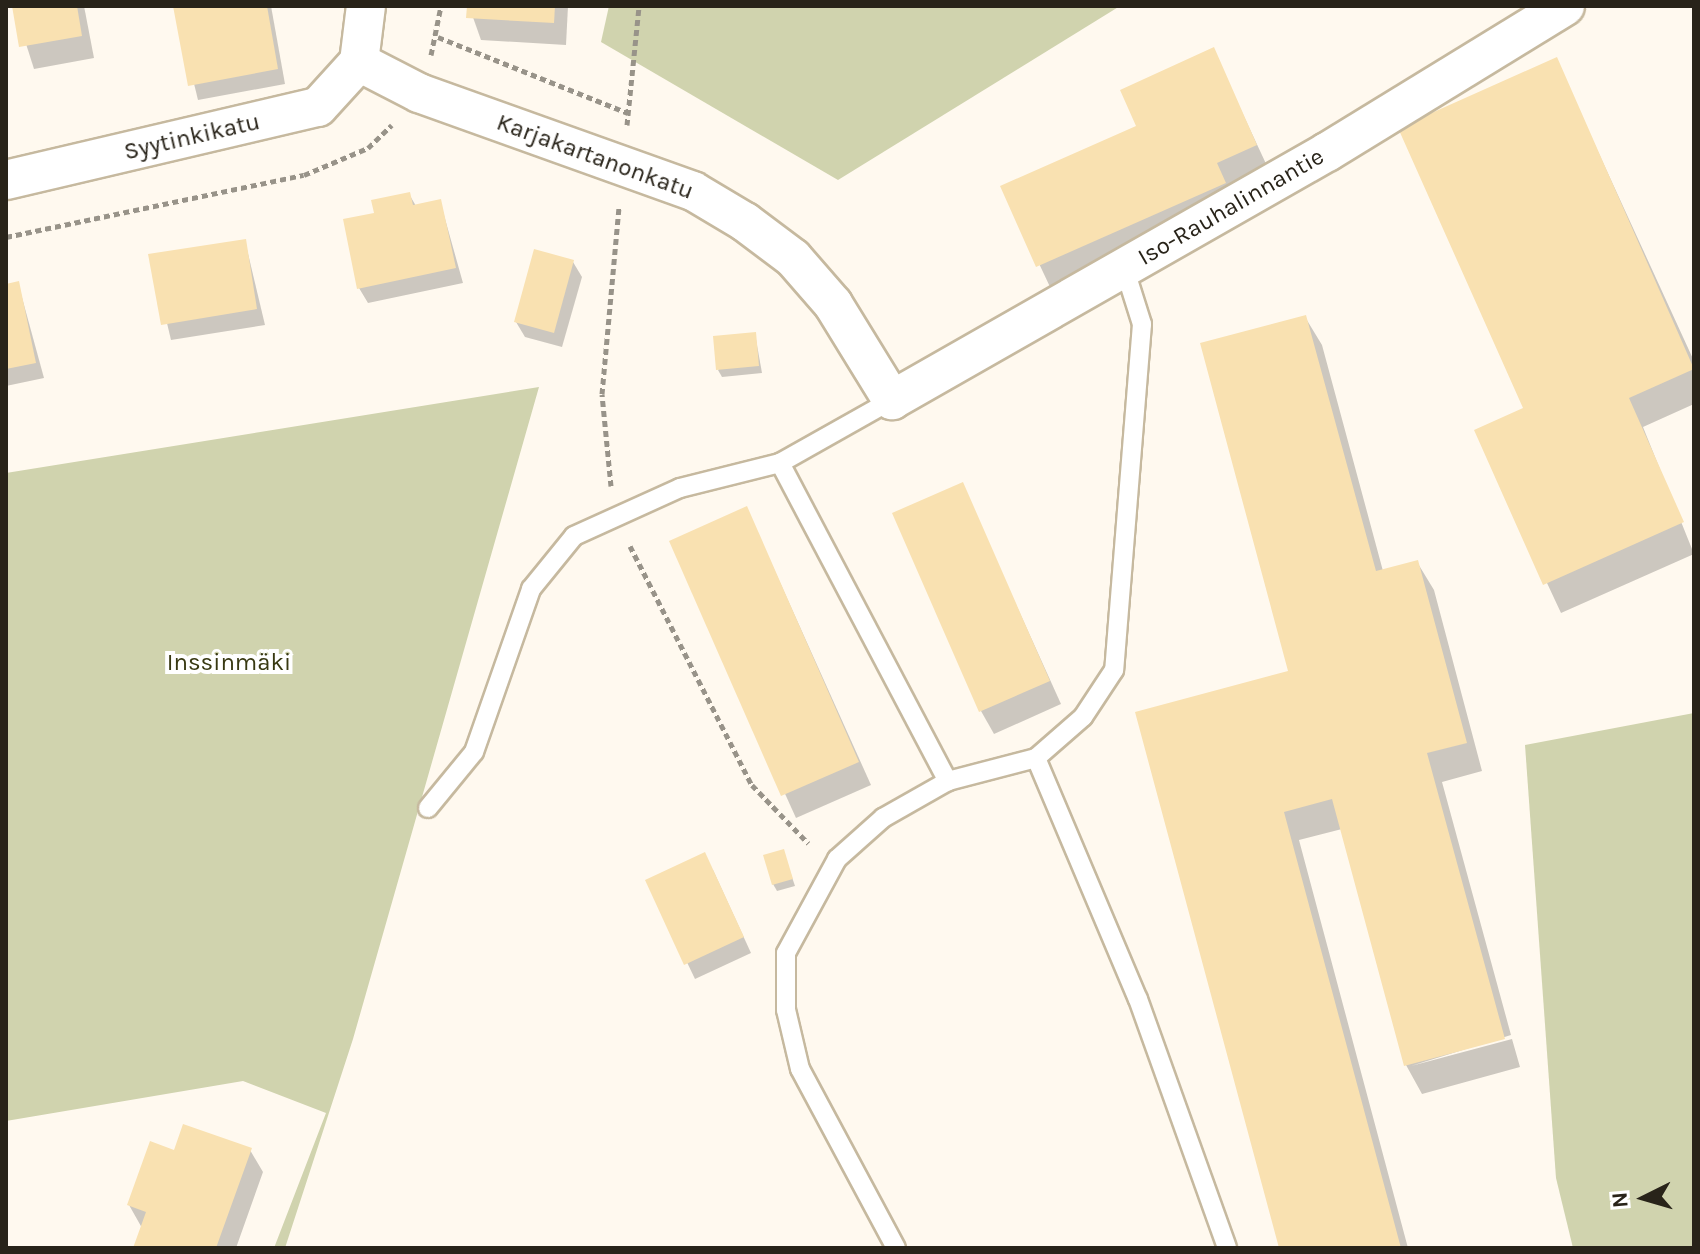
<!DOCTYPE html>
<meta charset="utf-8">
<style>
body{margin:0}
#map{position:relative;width:1700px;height:1254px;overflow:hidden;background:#fff9ef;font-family:Karla,sans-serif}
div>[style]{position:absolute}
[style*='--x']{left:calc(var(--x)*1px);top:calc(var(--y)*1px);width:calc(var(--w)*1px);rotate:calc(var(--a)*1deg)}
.green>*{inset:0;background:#d0d3ae}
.shadow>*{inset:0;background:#0003}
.building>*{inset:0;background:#f9e1b1}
.path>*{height:5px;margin-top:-2.5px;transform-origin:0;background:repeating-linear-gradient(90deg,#989389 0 6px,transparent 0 10px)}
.roads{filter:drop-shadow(2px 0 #c6b99f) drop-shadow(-2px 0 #c6b99f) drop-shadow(0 2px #c6b99f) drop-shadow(0 -2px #c6b99f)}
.lane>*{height:18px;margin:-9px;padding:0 9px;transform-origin:9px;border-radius:9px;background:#fff}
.street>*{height:38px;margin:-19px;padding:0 19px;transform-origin:19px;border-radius:19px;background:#fff}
span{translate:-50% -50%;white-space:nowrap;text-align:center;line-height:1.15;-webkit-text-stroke:8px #fff;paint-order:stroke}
.street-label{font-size:24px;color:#282319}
.park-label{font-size:24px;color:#383912}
.frame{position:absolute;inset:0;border:8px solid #282319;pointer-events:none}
.north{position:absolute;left:1604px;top:1158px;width:80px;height:80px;-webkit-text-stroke:6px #fff;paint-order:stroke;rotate:265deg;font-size:22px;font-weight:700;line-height:32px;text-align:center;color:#282319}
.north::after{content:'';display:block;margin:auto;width:28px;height:36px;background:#282319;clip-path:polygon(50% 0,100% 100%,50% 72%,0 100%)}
</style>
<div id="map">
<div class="green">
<i style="clip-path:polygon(609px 6px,1120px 6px,838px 180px,601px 42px)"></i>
<i style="clip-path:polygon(539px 387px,353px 1039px,285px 1248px,274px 1248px,326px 1113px,243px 1081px,6px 1121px,6px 473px)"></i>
<i style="clip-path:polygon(1694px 713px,1694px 1248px,1573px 1248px,1556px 1178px,1525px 745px)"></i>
</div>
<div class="shadow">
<i style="clip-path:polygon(14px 6px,84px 6px,94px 58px,34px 69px)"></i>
<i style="clip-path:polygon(175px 6px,271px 6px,285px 84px,198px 100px)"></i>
<i style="clip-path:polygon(469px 6px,568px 6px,566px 45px,481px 40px)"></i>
<i style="clip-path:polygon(1213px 50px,1268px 168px,1228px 186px,1237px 206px,1051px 289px,1003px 187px,1138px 127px)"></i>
<i style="clip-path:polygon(1556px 60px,1694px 361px,1694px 404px,1643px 427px,1694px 554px,1561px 613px,1476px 431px,1526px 409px)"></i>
<i style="clip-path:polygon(409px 194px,416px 206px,440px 201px,463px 283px,368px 303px,359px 288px)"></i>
<i style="clip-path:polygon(245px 241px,265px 325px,171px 340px,151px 256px)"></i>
<i style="clip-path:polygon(573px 262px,582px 277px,562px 347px,525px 337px,516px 322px)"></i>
<i style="clip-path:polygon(18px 283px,44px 378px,6px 386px,6px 286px)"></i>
<i style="clip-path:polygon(1305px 317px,1322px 345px,1383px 571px,1417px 562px,1434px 590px,1482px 771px,1442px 782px,1511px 1035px,1411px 1066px,1512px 1039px,1520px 1067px,1422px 1094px,1406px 1065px,1342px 829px,1299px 840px,1408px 1248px,1281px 1248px,1137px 714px,1291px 672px)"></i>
<i style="clip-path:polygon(755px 334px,762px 373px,722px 377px,718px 370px)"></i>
<i style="clip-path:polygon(962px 485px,1061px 704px,994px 734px,981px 711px)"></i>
<i style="clip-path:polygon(747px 509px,871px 785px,796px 818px,671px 542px)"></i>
<i style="clip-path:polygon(783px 851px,795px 886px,777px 891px,773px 884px)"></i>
<i style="clip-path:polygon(713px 870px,751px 953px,695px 979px,648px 881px)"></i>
<i style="clip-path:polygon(250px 1150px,263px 1172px,236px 1248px,135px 1248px,142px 1228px,129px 1205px,175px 1153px)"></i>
</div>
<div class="building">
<i style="clip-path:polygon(12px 6px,77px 6px,82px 36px,19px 47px)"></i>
<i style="clip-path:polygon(173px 6px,267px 6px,278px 69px,188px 86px)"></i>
<i style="clip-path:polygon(467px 6px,555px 6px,554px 23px,466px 18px)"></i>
<i style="clip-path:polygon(1214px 47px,1257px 145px,1217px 163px,1226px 183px,1036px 267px,1000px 186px,1136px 126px,1120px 90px)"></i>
<i style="clip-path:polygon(1557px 57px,1694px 369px,1629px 398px,1684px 522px,1543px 585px,1474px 430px,1523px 408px,1398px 128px)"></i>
<i style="clip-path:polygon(410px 192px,413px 205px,441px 199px,456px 268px,357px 289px,343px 219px,374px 213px,371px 200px)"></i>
<i style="clip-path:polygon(246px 239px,257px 309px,161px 325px,148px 254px)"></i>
<i style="clip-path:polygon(534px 249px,574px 260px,554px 333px,514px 322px)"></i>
<i style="clip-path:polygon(19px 281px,36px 363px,6px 369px,6px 284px)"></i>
<i style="clip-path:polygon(1306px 315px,1376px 571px,1418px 560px,1467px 743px,1427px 753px,1505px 1039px,1404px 1066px,1332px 799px,1284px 812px,1401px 1248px,1279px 1248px,1135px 712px,1288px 671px,1200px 343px)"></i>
<i style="clip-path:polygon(756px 332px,759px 366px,716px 370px,713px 336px)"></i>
<i style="clip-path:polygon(963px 482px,1050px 681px,979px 712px,892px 513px)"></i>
<i style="clip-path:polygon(747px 506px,859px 762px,781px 796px,669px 541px)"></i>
<i style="clip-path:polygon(784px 849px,793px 879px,772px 885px,763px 855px)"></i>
<i style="clip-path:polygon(705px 852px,744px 937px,684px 965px,645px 880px)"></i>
<i style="clip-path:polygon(183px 1124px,252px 1148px,216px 1248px,133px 1248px,146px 1212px,127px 1205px,150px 1141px,174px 1150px)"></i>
</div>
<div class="path">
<i style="--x:438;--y:37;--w:205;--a:21.8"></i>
<i style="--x:431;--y:55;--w:50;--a:-78.5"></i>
<i style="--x:627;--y:125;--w:120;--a:-84.2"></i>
<i style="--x:6;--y:237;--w:304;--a:-11.8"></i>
<i style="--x:304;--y:175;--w:69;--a:-22.9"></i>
<i style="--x:368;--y:148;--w:33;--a:-44"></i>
<i style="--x:611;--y:486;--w:92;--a:-95.6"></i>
<i style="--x:602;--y:394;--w:189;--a:-84.8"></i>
<i style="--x:630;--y:546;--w:268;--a:63"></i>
<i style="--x:752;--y:785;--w:81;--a:46"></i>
</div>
<div class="roads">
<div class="lane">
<i style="--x:1124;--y:267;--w:60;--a:72.5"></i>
<i style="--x:1142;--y:324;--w:347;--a:94.6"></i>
<i style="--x:1114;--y:670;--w:56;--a:123.4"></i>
<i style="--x:1083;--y:717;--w:62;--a:138.9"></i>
<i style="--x:1036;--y:758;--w:262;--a:67.1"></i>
<i style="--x:1138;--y:999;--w:264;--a:70.3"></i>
<i style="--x:780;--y:463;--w:360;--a:62.2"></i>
<i style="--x:948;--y:781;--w:91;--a:-14.6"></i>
<i style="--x:428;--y:808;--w:72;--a:-50.6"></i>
<i style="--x:474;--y:752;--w:173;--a:-70.7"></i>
<i style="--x:531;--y:589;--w:68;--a:-50.9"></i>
<i style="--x:574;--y:536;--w:116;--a:-24.4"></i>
<i style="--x:680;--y:488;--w:103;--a:-14"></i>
<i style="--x:780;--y:463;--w:129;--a:-29.4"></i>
<i style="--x:896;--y:1248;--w:203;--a:-118.2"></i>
<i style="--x:800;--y:1069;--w:61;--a:-103.3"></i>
<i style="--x:786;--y:1010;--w:57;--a:-90"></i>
<i style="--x:786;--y:953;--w:107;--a:-61.5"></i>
<i style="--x:837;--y:859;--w:62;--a:-41.7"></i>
<i style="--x:883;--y:818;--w:75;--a:-29.6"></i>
</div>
<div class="street">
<i style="--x:359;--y:62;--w:68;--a:27.3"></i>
<i style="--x:419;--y:93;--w:291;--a:19.7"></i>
<i style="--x:693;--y:191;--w:61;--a:30.8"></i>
<i style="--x:745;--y:222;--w:60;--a:36.9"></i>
<i style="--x:793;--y:258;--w:61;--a:49"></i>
<i style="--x:833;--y:304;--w:113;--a:58.4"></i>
<i style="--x:892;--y:400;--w:501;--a:-29.69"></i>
<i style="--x:1327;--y:152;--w:279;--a:-31.5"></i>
<i style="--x:6;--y:180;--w:320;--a:-13.2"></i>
<i style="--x:318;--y:107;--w:61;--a:-47.7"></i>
<i style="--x:359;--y:62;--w:56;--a:-82.9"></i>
</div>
</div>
<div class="street-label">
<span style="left:192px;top:137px;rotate:-13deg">Syytinkikatu</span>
<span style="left:595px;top:157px;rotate:20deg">Karjakartanonkatu</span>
<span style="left:1231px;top:207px;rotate:-30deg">Iso-Rauhalinnantie</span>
</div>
<div class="park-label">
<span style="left:229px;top:663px">Inssinmäki</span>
</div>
<div class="frame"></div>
<div class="north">N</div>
</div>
